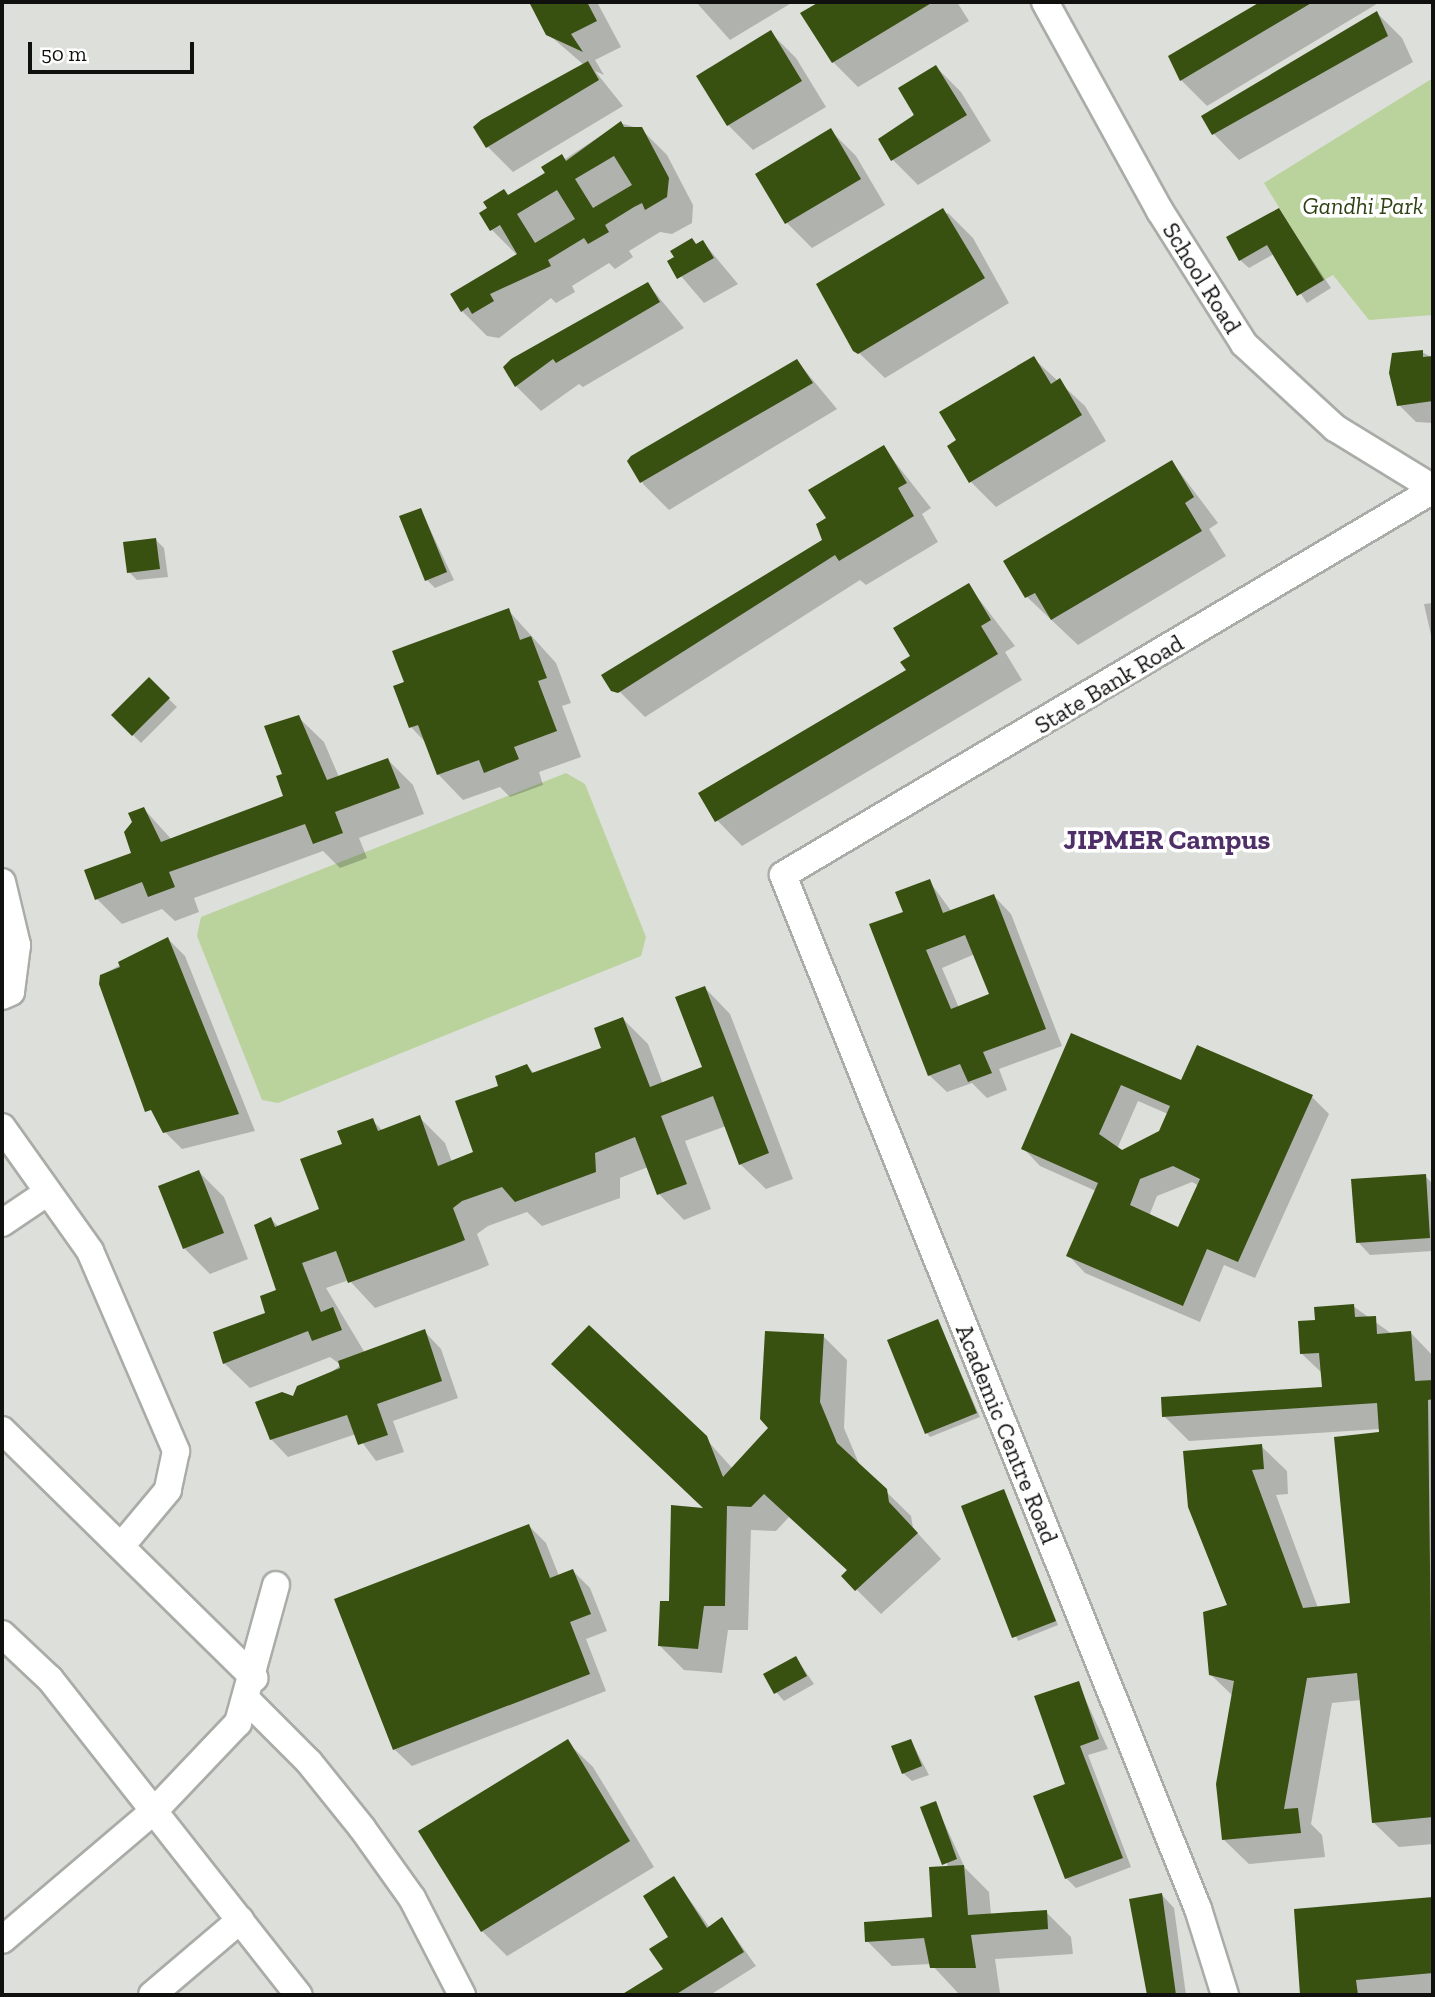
<!DOCTYPE html>
<style>
body{margin:0}
#map{position:relative;width:1435px;height:1997px;overflow:hidden;background:#dddfda;font-family:"Zilla Slab",serif}
div>[style]{position:absolute}
[style*='--x']{left:calc(var(--x)*1px);top:calc(var(--y)*1px);width:calc(var(--w)*1px);rotate:calc(var(--a)*1deg)}
.green>*{inset:0;background:#bad39d}
.shadow>*{inset:0;background:#0003}
.building>*{inset:0;background:#385010}
.roads{filter:drop-shadow(2px 0 #aaaca7) drop-shadow(-2px 0 #aaaca7) drop-shadow(0 2px #aaaca7) drop-shadow(0 -2px #aaaca7)}
.minor>*{height:26px;margin:-13px;padding:0 13px;transform-origin:13px;border-radius:13px;background:#fff}
span{translate:-50% -50%;white-space:nowrap;text-align:center;line-height:1.15;-webkit-text-stroke:7px #fff;paint-order:stroke}
.park-label{font-size:24px;color:#2f4214;font-style:italic}
.street-label{font-size:24px;color:#10110f}
.quarter-label{font-size:28px;color:#4f2f68;font-weight:700}
.frame{position:absolute;inset:0;border:4px solid #10110f;pointer-events:none}
.scale{position:absolute;left:28px;top:42px;width:166px;height:32px;box-sizing:border-box;border:4px solid #10110f;border-top:0;padding-left:9px;font-size:21px;line-height:24px;white-space:nowrap;color:#10110f;-webkit-text-stroke:5px #fff;paint-order:stroke}
</style>
<div id="map">
<div class="green">
<i style="clip-path:polygon(1433px 78px,1433px 315px,1369px 320px,1333px 275px,1324px 280px,1264px 183px)"></i>
<i style="clip-path:polygon(566px 773px,585px 784px,646px 937px,641px 956px,278px 1103px,262px 1100px,197px 936px,201px 917px)"></i>
</div>
<div class="shadow">
<i style="clip-path:polygon(535px 2px,597px 2px,621px 47px,595px 60px,604px 75px,595px 71px,623px 106px,513px 172px,488px 147px,584px 65px,548px 34px)"></i>
<i style="clip-path:polygon(696px 2px,793px 2px,730px 40px)"></i>
<i style="clip-path:polygon(822px 2px,957px 2px,969px 21px,858px 87px,833px 62px,803px 13px)"></i>
<i style="clip-path:polygon(1269px 2px,1380px 2px,1207px 106px,1181px 80px,1170px 57px)"></i>
<i style="clip-path:polygon(1377px 13px,1402px 38px,1413px 62px,1239px 160px,1214px 134px,1203px 117px)"></i>
<i style="clip-path:polygon(771px 33px,796px 58px,826px 107px,753px 150px,728px 125px)"></i>
<i style="clip-path:polygon(936px 67px,961px 92px,991px 141px,918px 185px,892px 159px)"></i>
<i style="clip-path:polygon(620px 123px,641px 129px,667px 155px,693px 205px,692px 223px,672px 234px,660px 232px,629px 251px,633px 257px,615px 269px,609px 263px,572px 286px,575px 292px,556px 303px,551px 298px,499px 338px,487px 336px,462px 311px,517px 255px,491px 229px,509px 196px)"></i>
<i style="clip-path:polygon(830px 130px,856px 156px,885px 205px,812px 248px,787px 223px,757px 174px)"></i>
<i style="clip-path:polygon(1279px 210px,1331px 288px,1307px 303px,1274px 254px,1249px 268px,1240px 260px)"></i>
<i style="clip-path:polygon(948px 213px,973px 238px,1009px 303px,885px 378px,859px 353px,818px 285px)"></i>
<i style="clip-path:polygon(703px 242px,738px 284px,704px 303px,669px 262px)"></i>
<i style="clip-path:polygon(648px 284px,684px 328px,583px 387px,579px 384px,541px 411px,516px 386px)"></i>
<i style="clip-path:polygon(1422px 352px,1433px 358px,1433px 423px,1416px 422px,1399px 405px)"></i>
<i style="clip-path:polygon(1033px 358px,1085px 406px,1106px 441px,996px 507px,971px 482px,958px 441px)"></i>
<i style="clip-path:polygon(797px 361px,837px 409px,669px 510px,644px 485px,629px 462px)"></i>
<i style="clip-path:polygon(884px 448px,931px 508px,922px 514px,938px 542px,866px 585px,860px 580px,645px 717px,619px 691px,825px 541px,828px 519px)"></i>
<i style="clip-path:polygon(1172px 462px,1218px 523px,1209px 529px,1226px 556px,1078px 645px,1027px 597px,1005px 562px)"></i>
<i style="clip-path:polygon(421px 510px,454px 580px,435px 588px,427px 580px)"></i>
<i style="clip-path:polygon(156px 540px,164px 548px,168px 577px,137px 580px,129px 572px)"></i>
<i style="clip-path:polygon(968px 585px,1015px 646px,1005px 652px,1022px 680px,742px 846px,717px 820px,908px 671px)"></i>
<i style="clip-path:polygon(1433px 603px,1433px 644px,1424px 604px)"></i>
<i style="clip-path:polygon(508px 610px,556px 663px,571px 703px,562px 706px,581px 757px,539px 772px,543px 785px,510px 797px,500px 787px,463px 800px,438px 774px,427px 744px,411px 727px,406px 683px)"></i>
<i style="clip-path:polygon(149px 680px,177px 707px,141px 743px,113px 715px)"></i>
<i style="clip-path:polygon(298px 717px,324px 742px,339px 777px,388px 760px,413px 785px,424px 814px,359px 838px,367px 858px,340px 868px,323px 851px,194px 898px,199px 912px,175px 921px,162px 909px,122px 924px,97px 899px,134px 854px,144px 809px,172px 840px,285px 797px)"></i>
<i style="clip-path:polygon(evenodd,929px 881px,952px 912px,994px 896px,1011px 914px,1062px 1046px,999px 1069px,1007px 1090px,987px 1098px,972px 1083px,947px 1092px,929px 1075px,905px 913px,929px 881px,975px 954px,992px 995px,959px 1008px,942px 968px,975px 954px)"></i>
<i style="clip-path:polygon(168px 939px,185px 956px,255px 1131px,182px 1149px,165px 1132px,102px 975px)"></i>
<i style="clip-path:polygon(705px 988px,730px 1014px,793px 1179px,766px 1189px,740px 1164px,726px 1126px,685px 1141px,711px 1209px,684px 1220px,659px 1194px,648px 1167px,620px 1178px,620px 1198px,542px 1226px,527px 1212px,488px 1226px,477px 1234px,489px 1265px,480px 1269px,375px 1308px,349px 1280px,326px 1288px,365px 1353px,424px 1331px,441px 1349px,458px 1398px,393px 1421px,404px 1452px,376px 1461px,356px 1434px,288px 1457px,271px 1439px,294px 1398px,341px 1365px,330px 1357px,250px 1388px,224px 1363px,214px 1336px,267px 1314px,278px 1291px,271px 1219px,279px 1227px,321px 1210px,344px 1145px,372px 1120px,383px 1131px,419px 1117px,445px 1143px,452px 1162px,476px 1153px,501px 1087px,527px 1066px,535px 1074px,604px 1049px,623px 1019px,648px 1044px,663px 1084px,704px 1068px)"></i>
<i style="clip-path:polygon(evenodd,1072px 1035px,1182px 1083px,1312px 1097px,1329px 1114px,1255px 1278px,1224px 1265px,1200px 1322px,1085px 1273px,1068px 1255px,1096px 1191px,1040px 1166px,1023px 1148px,1072px 1035px,1138px 1101px,1168px 1114px,1160px 1133px,1122px 1152px,1117px 1149px,1138px 1101px,1072px 1035px,1192px 1182px,1199px 1186px,1179px 1230px,1149px 1216px,1157px 1196px,1192px 1182px)"></i>
<i style="clip-path:polygon(199px 1172px,224px 1197px,248px 1259px,210px 1274px,184px 1248px)"></i>
<i style="clip-path:polygon(1425px 1176px,1433px 1184px,1433px 1251px,1370px 1255px,1358px 1242px)"></i>
<i style="clip-path:polygon(1353px 1306px,1392px 1334px,1411px 1333px,1433px 1356px,1433px 1844px,1399px 1847px,1373px 1822px,1361px 1700px,1332px 1703px,1311px 1824px,1322px 1835px,1325px 1857px,1249px 1864px,1223px 1839px,1233px 1696px,1210px 1674px,1229px 1606px,1190px 1506px,1261px 1446px,1287px 1471px,1288px 1494px,1276px 1495px,1318px 1608px,1352px 1605px,1380px 1429px,1189px 1441px,1164px 1416px,1324px 1388px,1323px 1374px,1302px 1354px,1317px 1322px)"></i>
<i style="clip-path:polygon(938px 1321px,980px 1417px,930px 1437px,927px 1433px)"></i>
<i style="clip-path:polygon(823px 1336px,847px 1360px,844px 1428px,860px 1466px,911px 1516px,913px 1528px,941px 1559px,881px 1614px,843px 1576px,848px 1571px,789px 1517px,776px 1531px,751px 1530px,748px 1630px,728px 1630px,722px 1673px,684px 1670px,660px 1646px,707px 1510px,705px 1438px,733px 1469px,771px 1428px)"></i>
<i style="clip-path:polygon(1004px 1491px,1058px 1625px,1018px 1641px,963px 1507px)"></i>
<i style="clip-path:polygon(529px 1526px,546px 1543px,559px 1576px,573px 1571px,590px 1588px,607px 1631px,586px 1639px,606px 1691px,412px 1766px,394px 1749px)"></i>
<i style="clip-path:polygon(796px 1658px,814px 1684px,784px 1701px,776px 1692px)"></i>
<i style="clip-path:polygon(1078px 1683px,1108px 1749px,1088px 1755px,1131px 1867px,1076px 1888px,1066px 1878px)"></i>
<i style="clip-path:polygon(911px 1741px,929px 1775px,912px 1781px,903px 1773px)"></i>
<i style="clip-path:polygon(567px 1742px,593px 1767px,654px 1867px,507px 1956px,482px 1931px)"></i>
<i style="clip-path:polygon(935px 1803px,965px 1868px,989px 1892px,991px 1915px,1046px 1912px,1071px 1937px,1073px 1954px,995px 1959px,1000px 1993px,958px 1993px,931px 1964px,892px 1966px,867px 1941px,934px 1919px,948px 1868px)"></i>
<i style="clip-path:polygon(674px 1878px,710px 1928px,722px 1919px,756px 1966px,710px 1995px,642px 1995px,637px 1988px,665px 1970px)"></i>
<i style="clip-path:polygon(1162px 1895px,1174px 1908px,1186px 1995px,1149px 1995px,1131px 1900px)"></i>
<i style="clip-path:polygon(1433px 1898px,1433px 1995px,1303px 1995px,1296px 1910px)"></i>
</div>
<div class="building">
<i style="clip-path:polygon(529px 2px,587px 2px,597px 21px,571px 34px,583px 52px,546px 35px)"></i>
<i style="clip-path:polygon(819px 2px,933px 2px,832px 63px,800px 13px)"></i>
<i style="clip-path:polygon(1260px 2px,1313px 2px,1180px 81px,1168px 56px)"></i>
<i style="clip-path:polygon(1377px 11px,1388px 36px,1212px 135px,1201px 116px)"></i>
<i style="clip-path:polygon(771px 30px,802px 81px,727px 126px,696px 76px)"></i>
<i style="clip-path:polygon(588px 61px,599px 80px,486px 148px,473px 127px,481px 120px)"></i>
<i style="clip-path:polygon(936px 65px,967px 115px,891px 161px,878px 139px,914px 115px,898px 88px)"></i>
<i style="clip-path:polygon(evenodd,621px 121px,624px 127px,642px 127px,669px 178px,667px 197px,645px 210px,642px 203px,634px 207px,605px 225px,609px 232px,588px 244px,584px 238px,548px 260px,551px 266px,490px 294px,494px 301px,472px 314px,468px 307px,461px 312px,450px 294px,517px 254px,500px 225px,490px 231px,479px 213px,487px 208px,483px 202px,504px 189px,508px 195px,545px 173px,541px 167px,562px 154px,566px 161px,621px 121px,614px 156px,632px 185px,593px 208px,575px 179px,614px 156px,621px 121px,557px 190px,575px 219px,535px 243px,517px 214px,557px 190px)"></i>
<i style="clip-path:polygon(831px 128px,861px 179px,785px 224px,755px 174px)"></i>
<i style="clip-path:polygon(943px 208px,985px 278px,858px 354px,853px 351px,816px 284px)"></i>
<i style="clip-path:polygon(1279px 208px,1324px 280px,1297px 296px,1267px 245px,1239px 261px,1226px 237px)"></i>
<i style="clip-path:polygon(692px 238px,696px 244px,703px 240px,714px 258px,677px 279px,667px 261px,674px 257px,670px 251px)"></i>
<i style="clip-path:polygon(648px 282px,660px 302px,556px 363px,553px 359px,515px 387px,503px 367px,511px 359px)"></i>
<i style="clip-path:polygon(1423px 350px,1423px 357px,1433px 356px,1433px 401px,1397px 406px,1389px 373px,1392px 353px)"></i>
<i style="clip-path:polygon(1034px 356px,1051px 384px,1060px 378px,1082px 415px,969px 483px,947px 446px,956px 440px,939px 412px)"></i>
<i style="clip-path:polygon(797px 359px,813px 383px,640px 483px,627px 461px,631px 456px)"></i>
<i style="clip-path:polygon(884px 445px,907px 483px,898px 488px,914px 516px,839px 561px,835px 555px,618px 693px,611px 691px,601px 675px,822px 540px,816px 524px,826px 518px,808px 490px)"></i>
<i style="clip-path:polygon(1172px 460px,1194px 497px,1185px 503px,1202px 531px,1051px 620px,1035px 593px,1025px 598px,1003px 561px)"></i>
<i style="clip-path:polygon(421px 508px,447px 572px,425px 581px,399px 516px)"></i>
<i style="clip-path:polygon(156px 538px,160px 569px,127px 573px,123px 542px)"></i>
<i style="clip-path:polygon(969px 583px,991px 620px,981px 626px,998px 654px,715px 822px,698px 793px,906px 670px,900px 662px,910px 656px,893px 628px)"></i>
<i style="clip-path:polygon(509px 608px,520px 640px,531px 636px,547px 678px,538px 681px,557px 731px,514px 747px,519px 759px,484px 773px,479px 760px,437px 775px,418px 725px,409px 728px,393px 686px,404px 682px,392px 651px)"></i>
<i style="clip-path:polygon(149px 677px,170px 698px,132px 736px,111px 715px)"></i>
<i style="clip-path:polygon(299px 715px,327px 780px,388px 758px,400px 788px,335px 812px,343px 833px,313px 844px,305px 824px,169px 872px,175px 887px,148px 897px,142px 882px,95px 900px,84px 870px,131px 853px,124px 832px,132px 822px,128px 813px,144px 807px,161px 842px,283px 796px,276px 776px,282px 774px,264px 726px)"></i>
<i style="clip-path:polygon(evenodd,930px 879px,943px 913px,994px 894px,1046px 1029px,983px 1052px,992px 1073px,968px 1082px,960px 1064px,928px 1076px,869px 924px,903px 912px,895px 892px,930px 879px,965px 935px,989px 994px,951px 1009px,926px 950px,965px 935px)"></i>
<i style="clip-path:polygon(168px 937px,239px 1114px,163px 1133px,151px 1110px,145px 1112px,99px 984px,100px 975px,120px 967px,118px 962px)"></i>
<i style="clip-path:polygon(705px 986px,769px 1153px,739px 1165px,713px 1096px,661px 1116px,687px 1184px,657px 1195px,635px 1137px,595px 1153px,596px 1172px,515px 1202px,502px 1187px,462px 1201px,453px 1208px,465px 1240px,455px 1244px,348px 1283px,336px 1251px,302px 1263px,321px 1312px,333px 1307px,342px 1330px,312px 1341px,308px 1331px,223px 1364px,213px 1332px,265px 1313px,260px 1296px,276px 1290px,254px 1225px,271px 1217px,275px 1227px,319px 1209px,300px 1159px,342px 1144px,337px 1131px,373px 1118px,378px 1131px,420px 1115px,438px 1166px,473px 1152px,455px 1101px,498px 1086px,495px 1076px,527px 1064px,532px 1073px,601px 1048px,594px 1028px,623px 1017px,650px 1087px,702px 1067px,675px 997px)"></i>
<i style="clip-path:polygon(evenodd,1071px 1033px,1181px 1080px,1197px 1045px,1313px 1095px,1238px 1262px,1207px 1249px,1183px 1306px,1066px 1256px,1098px 1183px,1021px 1149px,1071px 1033px,1121px 1085px,1170px 1106px,1159px 1131px,1122px 1150px,1099px 1134px,1121px 1085px,1071px 1033px,1173px 1166px,1200px 1179px,1178px 1227px,1130px 1205px,1140px 1179px,1173px 1166px)"></i>
<i style="clip-path:polygon(199px 1170px,224px 1233px,183px 1249px,158px 1186px)"></i>
<i style="clip-path:polygon(1426px 1174px,1430px 1238px,1356px 1243px,1351px 1179px)"></i>
<i style="clip-path:polygon(1354px 1304px,1355px 1317px,1376px 1316px,1377px 1334px,1411px 1331px,1415px 1381px,1433px 1380px,1433px 1399px,1428px 1400px,1433px 1817px,1372px 1823px,1357px 1673px,1307px 1678px,1284px 1809px,1298px 1808px,1301px 1833px,1222px 1840px,1216px 1784px,1234px 1681px,1209px 1675px,1203px 1612px,1227px 1605px,1188px 1507px,1183px 1451px,1262px 1444px,1264px 1469px,1252px 1470px,1303px 1608px,1350px 1603px,1334px 1437px,1379px 1432px,1377px 1403px,1162px 1417px,1161px 1397px,1322px 1387px,1319px 1353px,1300px 1354px,1298px 1321px,1315px 1320px,1314px 1307px)"></i>
<i style="clip-path:polygon(938px 1319px,977px 1413px,925px 1434px,887px 1340px)"></i>
<i style="clip-path:polygon(589px 1325px,707px 1436px,723px 1477px,768px 1428px,760px 1419px,765px 1331px,824px 1334px,820px 1402px,837px 1443px,887px 1489px,889px 1502px,918px 1533px,855px 1591px,841px 1576px,847px 1570px,764px 1494px,751px 1507px,727px 1506px,725px 1606px,704px 1606px,698px 1649px,658px 1646px,660px 1601px,669px 1601px,671px 1505px,703px 1508px,551px 1364px)"></i>
<i style="clip-path:polygon(425px 1329px,442px 1381px,377px 1404px,388px 1435px,358px 1445px,347px 1415px,270px 1440px,255px 1402px,282px 1392px,293px 1396px,297px 1386px,340px 1368px,338px 1361px)"></i>
<i style="clip-path:polygon(1004px 1489px,1056px 1621px,1012px 1638px,961px 1506px)"></i>
<i style="clip-path:polygon(529px 1524px,550px 1578px,573px 1569px,591px 1614px,570px 1622px,590px 1674px,393px 1750px,334px 1599px)"></i>
<i style="clip-path:polygon(796px 1656px,807px 1676px,774px 1694px,763px 1674px)"></i>
<i style="clip-path:polygon(1079px 1681px,1099px 1739px,1080px 1746px,1123px 1858px,1065px 1879px,1033px 1796px,1065px 1784px,1034px 1696px)"></i>
<i style="clip-path:polygon(568px 1739px,630px 1841px,481px 1932px,418px 1831px)"></i>
<i style="clip-path:polygon(911px 1739px,922px 1766px,902px 1774px,891px 1746px)"></i>
<i style="clip-path:polygon(936px 1801px,957px 1859px,942px 1865px,920px 1807px)"></i>
<i style="clip-path:polygon(964px 1865px,968px 1915px,1047px 1910px,1048px 1929px,971px 1935px,976px 1968px,930px 1968px,924px 1938px,865px 1942px,864px 1922px,932px 1917px,929px 1867px)"></i>
<i style="clip-path:polygon(674px 1876px,707px 1928px,722px 1917px,744px 1952px,675px 1995px,621px 1995px,663px 1969px,649px 1949px,668px 1937px,643px 1896px)"></i>
<i style="clip-path:polygon(1162px 1893px,1176px 1995px,1147px 1995px,1129px 1899px)"></i>
<i style="clip-path:polygon(1433px 1897px,1433px 1973px,1356px 1980px,1358px 1995px,1300px 1995px,1294px 1909px)"></i>
</div>
<div class="roads">
<div class="minor">
<i style="--x:1045;--y:2;--w:239;--a:61.2"></i>
<i style="--x:1160;--y:211;--w:157;--a:57.7"></i>
<i style="--x:1244;--y:344;--w:124;--a:42.7"></i>
<i style="--x:1335;--y:428;--w:115;--a:31.5"></i>
<i style="--x:2;--y:882;--w:65;--a:76.6"></i>
<i style="--x:17;--y:945;--w:47;--a:97.3"></i>
<i style="--x:11;--y:992;--w:10;--a:156"></i>
<i style="--x:2;--y:1127;--w:152;--a:54.6"></i>
<i style="--x:90;--y:1251;--w:218;--a:66.7"></i>
<i style="--x:176;--y:1451;--w:40;--a:102"></i>
<i style="--x:168;--y:1490;--w:72;--a:129.9"></i>
<i style="--x:2;--y:1223;--w:55;--a:-34"></i>
<i style="--x:2;--y:1430;--w:354;--a:44.5"></i>
<i style="--x:2;--y:1634;--w:66;--a:43.2"></i>
<i style="--x:50;--y:1679;--w:402;--a:51.8"></i>
<i style="--x:249;--y:1702;--w:85;--a:45"></i>
<i style="--x:309;--y:1762;--w:85;--a:51.2"></i>
<i style="--x:362;--y:1828;--w:86;--a:54.5"></i>
<i style="--x:412;--y:1898;--w:109;--a:62.7"></i>
<i style="--x:2;--y:1940;--w:202;--a:-40.4"></i>
<i style="--x:156;--y:1809;--w:119;--a:-46.4"></i>
<i style="--x:238;--y:1723;--w:143;--a:-74.6"></i>
<i style="--x:152;--y:1995;--w:116;--a:-40.4"></i>
<i style="--x:1225;--y:1995;--w:90;--a:-107.4"></i>
<i style="--x:1198;--y:1909;--w:1114;--a:-111.87"></i>
<i style="--x:783;--y:875;--w:755;--a:-30.64"></i>
</div>
</div>
<div class="park-label">
<span style="left:1363px;top:206px">Gandhi Park</span>
</div>
<div class="street-label">
<span style="left:1202px;top:278px;rotate:58deg">School Road</span>
<span style="left:1109px;top:684px;rotate:-31deg">State Bank Road</span>
<span style="left:1007px;top:1434px;rotate:68deg">Academic Centre Road</span>
</div>
<div class="quarter-label">
<span style="left:1167px;top:840px">JIPMER Campus</span>
</div>
<div class="frame"></div>
<div class="scale">50 m</div>
</div>
